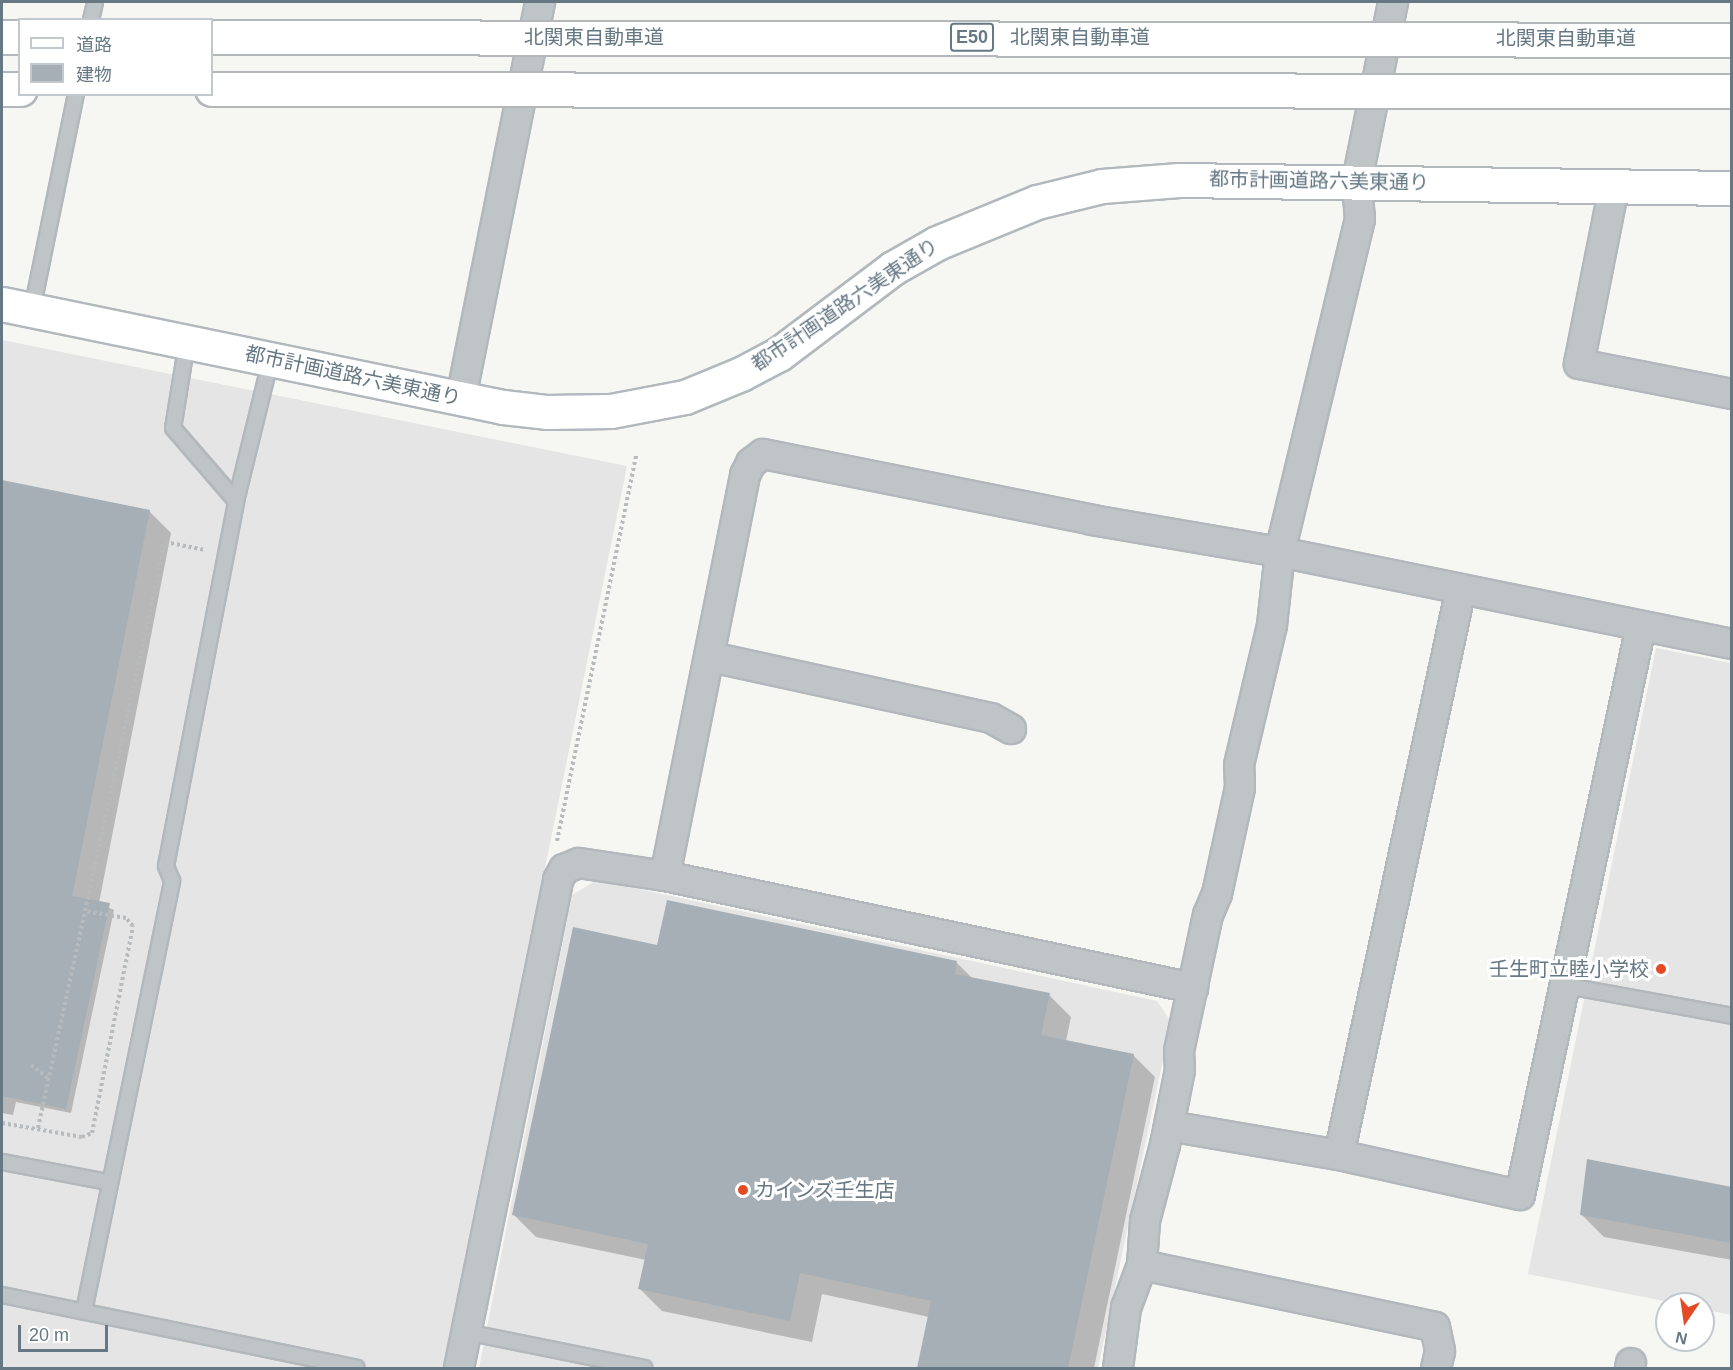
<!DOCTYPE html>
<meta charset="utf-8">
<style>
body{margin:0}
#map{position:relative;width:1733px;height:1370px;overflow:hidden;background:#f6f6f3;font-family:Helvetica,"Noto Sans JP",sans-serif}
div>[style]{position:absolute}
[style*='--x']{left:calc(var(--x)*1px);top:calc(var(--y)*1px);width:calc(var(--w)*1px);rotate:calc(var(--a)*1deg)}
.built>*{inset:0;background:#e4e5e4}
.shadow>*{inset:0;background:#0003}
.building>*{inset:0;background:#a6afb5}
.path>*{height:4px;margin-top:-2px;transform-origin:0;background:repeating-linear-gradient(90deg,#b7bbbe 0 3px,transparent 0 6px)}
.roads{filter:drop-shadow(2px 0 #b2b8bc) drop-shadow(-2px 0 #b2b8bc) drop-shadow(0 2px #b2b8bc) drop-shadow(0 -2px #b2b8bc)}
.lane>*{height:14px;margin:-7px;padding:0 7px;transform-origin:7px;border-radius:7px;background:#bfc4c7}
.street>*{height:28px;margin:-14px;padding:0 14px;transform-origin:14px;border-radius:14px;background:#bfc4c7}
.secondary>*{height:33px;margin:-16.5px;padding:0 16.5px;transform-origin:16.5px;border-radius:16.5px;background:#fff}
.highway>*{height:33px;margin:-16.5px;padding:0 16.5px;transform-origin:16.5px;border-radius:16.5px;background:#fff}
.bridges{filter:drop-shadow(2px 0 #b3b7ba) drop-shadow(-2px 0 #b3b7ba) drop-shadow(0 2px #b3b7ba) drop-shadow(0 -2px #b3b7ba)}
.highway-bridge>*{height:33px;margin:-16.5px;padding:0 16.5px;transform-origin:16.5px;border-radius:16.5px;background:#fff}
.dots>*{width:16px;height:16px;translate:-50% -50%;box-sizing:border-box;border:3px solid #fff;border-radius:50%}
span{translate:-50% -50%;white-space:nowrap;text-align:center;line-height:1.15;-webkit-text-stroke:6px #fff;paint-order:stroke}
.shield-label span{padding:2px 4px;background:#fff;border:2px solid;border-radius:4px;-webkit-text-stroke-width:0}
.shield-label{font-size:18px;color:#657884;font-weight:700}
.street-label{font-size:20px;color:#657884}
.poi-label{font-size:20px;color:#657884}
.right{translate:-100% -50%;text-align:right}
.left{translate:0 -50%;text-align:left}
.frame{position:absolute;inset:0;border:3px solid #657884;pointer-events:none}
.legend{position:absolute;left:18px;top:18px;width:195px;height:78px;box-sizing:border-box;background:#fff;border:2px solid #c1c9ce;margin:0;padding:8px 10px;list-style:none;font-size:18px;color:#657884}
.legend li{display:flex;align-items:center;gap:12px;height:30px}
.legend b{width:30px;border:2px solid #c1c9ce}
.north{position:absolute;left:1655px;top:1292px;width:60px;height:60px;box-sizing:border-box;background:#fff;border:2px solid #c1c9ce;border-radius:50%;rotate:193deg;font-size:16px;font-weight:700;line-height:24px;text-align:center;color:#657884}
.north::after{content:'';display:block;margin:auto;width:21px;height:27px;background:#e44b25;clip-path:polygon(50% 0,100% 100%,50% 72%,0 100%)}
.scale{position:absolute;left:18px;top:1325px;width:90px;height:27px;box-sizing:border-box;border:3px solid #657884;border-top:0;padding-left:8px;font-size:18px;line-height:21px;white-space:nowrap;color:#657884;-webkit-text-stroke:4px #fff;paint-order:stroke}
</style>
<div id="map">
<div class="built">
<i style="clip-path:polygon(2px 340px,627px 466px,443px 1368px,2px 1368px)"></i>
<i style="clip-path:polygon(1656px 648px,1731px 663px,1731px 1315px,1703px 1309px,1703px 1304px,1679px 1304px,1528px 1274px)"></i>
<i style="clip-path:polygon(597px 880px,1157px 1001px,1171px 1022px,1098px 1368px,479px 1368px,572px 895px)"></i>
</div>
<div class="shadow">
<i style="clip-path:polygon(2px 482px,149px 511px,171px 533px,99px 903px,114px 910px,71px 1113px,16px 1102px,13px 1115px,2px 1113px)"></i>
<i style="clip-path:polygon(658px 947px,957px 963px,973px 979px,1049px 995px,1071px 1017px,1066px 1041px,1133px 1055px,1155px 1077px,1094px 1368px,919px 1368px,929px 1317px,822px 1294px,812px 1342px,662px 1311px,640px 1289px,646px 1260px,536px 1237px,514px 1215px)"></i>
<i style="clip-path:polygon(1732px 1188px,1732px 1260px,1604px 1237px,1582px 1215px)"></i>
</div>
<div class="building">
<i style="clip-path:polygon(2px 480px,150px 510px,72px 896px,110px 903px,66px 1109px,2px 1096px)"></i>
<i style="clip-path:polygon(667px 900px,957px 961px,955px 974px,1050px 993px,1041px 1035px,1134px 1054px,1068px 1368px,917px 1368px,931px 1301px,800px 1273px,790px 1321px,638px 1289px,648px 1244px,512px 1215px,573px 927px,657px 945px)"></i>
<i style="clip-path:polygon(1587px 1159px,1732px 1187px,1732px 1243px,1580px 1215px)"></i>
</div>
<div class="path">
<i style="--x:557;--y:841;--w:394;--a:-78.4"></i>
<i style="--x:31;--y:1065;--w:23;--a:38"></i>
<i style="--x:2;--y:1123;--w:81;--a:9.9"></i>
<i style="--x:82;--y:1137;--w:11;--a:-22"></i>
<i style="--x:92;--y:1133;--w:211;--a:-78.8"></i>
<i style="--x:133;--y:926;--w:11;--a:-131"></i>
<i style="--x:126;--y:918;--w:42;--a:-170.3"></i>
<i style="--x:38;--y:1128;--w:600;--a:-77.77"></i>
<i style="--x:165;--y:542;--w:41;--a:11.3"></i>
</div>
<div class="roads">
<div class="lane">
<i style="--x:91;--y:20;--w:18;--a:-77"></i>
<i style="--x:32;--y:310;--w:220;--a:-78.5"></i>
<i style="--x:187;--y:342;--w:87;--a:99.2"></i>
<i style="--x:173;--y:428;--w:96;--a:49.2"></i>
<i style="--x:1562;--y:985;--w:173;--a:10.3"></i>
<i style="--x:2;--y:1162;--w:108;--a:10.7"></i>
<i style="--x:2;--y:1295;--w:362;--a:11.6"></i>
<i style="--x:84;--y:1311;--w:439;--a:-78.4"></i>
<i style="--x:172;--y:881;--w:16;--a:-112"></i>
<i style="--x:166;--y:866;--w:372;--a:-79.1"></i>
<i style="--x:236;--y:501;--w:146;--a:-76.2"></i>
<i style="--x:466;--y:1332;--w:182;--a:11.4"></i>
</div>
<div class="street">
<i style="--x:1614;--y:187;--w:180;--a:101.2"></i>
<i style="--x:1579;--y:364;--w:156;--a:11.1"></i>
<i style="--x:461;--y:398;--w:404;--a:-78.7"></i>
<i style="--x:711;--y:657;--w:287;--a:12.3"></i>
<i style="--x:991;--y:718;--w:23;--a:29"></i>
<i style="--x:665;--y:876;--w:409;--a:-78.7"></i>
<i style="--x:745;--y:475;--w:13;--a:-63"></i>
<i style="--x:751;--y:463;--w:15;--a:-37"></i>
<i style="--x:763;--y:454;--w:336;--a:11.3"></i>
<i style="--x:1092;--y:520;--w:191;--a:9.7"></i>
<i style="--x:1280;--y:552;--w:461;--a:11.5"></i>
<i style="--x:1169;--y:1126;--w:172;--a:9.7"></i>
<i style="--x:1339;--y:1155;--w:185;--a:12.5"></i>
<i style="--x:1520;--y:1195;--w:582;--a:-77.99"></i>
<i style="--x:1339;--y:1155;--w:579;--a:-77.84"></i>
<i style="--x:1142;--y:1265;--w:299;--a:11.9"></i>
<i style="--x:1435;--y:1327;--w:25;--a:78"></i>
<i style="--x:1440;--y:1351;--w:17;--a:103"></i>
<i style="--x:459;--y:1368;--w:498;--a:-78.5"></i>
<i style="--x:558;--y:880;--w:13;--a:-61"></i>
<i style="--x:564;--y:869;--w:16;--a:-22"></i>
<i style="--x:579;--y:863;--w:87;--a:8.6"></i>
<i style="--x:665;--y:876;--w:540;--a:11.98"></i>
<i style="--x:1118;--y:1368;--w:61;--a:-82.4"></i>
<i style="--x:1126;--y:1308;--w:46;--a:-69.6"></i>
<i style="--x:1142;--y:1265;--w:44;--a:-86.1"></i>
<i style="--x:1145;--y:1221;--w:79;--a:-75.3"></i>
<i style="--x:1165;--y:1145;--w:76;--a:-78.7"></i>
<i style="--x:1180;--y:1070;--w:19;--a:-93"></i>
<i style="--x:1179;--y:1051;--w:139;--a:-78"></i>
<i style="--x:1208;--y:915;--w:23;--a:-67"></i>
<i style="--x:1217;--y:894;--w:108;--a:-77.8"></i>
<i style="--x:1240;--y:788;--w:23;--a:-92"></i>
<i style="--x:1239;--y:765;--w:144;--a:-76.7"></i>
<i style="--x:1272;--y:625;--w:73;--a:-83.7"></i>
<i style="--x:1280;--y:552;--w:342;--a:-76.5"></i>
<i style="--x:1360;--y:219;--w:38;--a:-95"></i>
<i style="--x:1357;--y:181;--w:183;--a:-78.6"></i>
<i style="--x:1630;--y:1368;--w:5;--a:-79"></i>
</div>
<div class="secondary">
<i style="--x:2;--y:304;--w:511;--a:11.62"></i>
<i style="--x:503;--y:407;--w:43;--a:6.6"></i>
<i style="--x:546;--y:412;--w:65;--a:-0.9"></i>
<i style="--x:611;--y:411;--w:75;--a:-10.7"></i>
<i style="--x:685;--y:397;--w:61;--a:-22.3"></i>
<i style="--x:741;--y:374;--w:43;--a:-27.8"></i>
<i style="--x:779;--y:354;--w:143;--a:-37"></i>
<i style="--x:893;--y:268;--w:51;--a:-29.6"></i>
<i style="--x:937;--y:243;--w:108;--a:-22.3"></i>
<i style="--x:1037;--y:202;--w:67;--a:-13.8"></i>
<i style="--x:1102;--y:186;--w:77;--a:-4.5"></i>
<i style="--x:1179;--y:180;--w:553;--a:0.83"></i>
</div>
<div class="highway">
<i style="--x:2;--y:37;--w:18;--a:0"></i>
<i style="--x:2;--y:89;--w:18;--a:0"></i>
</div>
</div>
<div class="bridges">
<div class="highway-bridge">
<i style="--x:212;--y:37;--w:1520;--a:0.11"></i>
<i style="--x:212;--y:89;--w:1520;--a:0.08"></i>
</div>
</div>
<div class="dots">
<i style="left:1661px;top:969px;background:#e44b25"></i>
<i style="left:743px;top:1190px;background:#e44b25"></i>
</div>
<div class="shield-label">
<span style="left:972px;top:37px">E50</span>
</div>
<div class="street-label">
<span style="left:594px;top:37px">北関東自動車道</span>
<span style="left:1080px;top:37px">北関東自動車道</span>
<span style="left:1566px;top:38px">北関東自動車道</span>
<span style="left:1319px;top:181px;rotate:1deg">都市計画道路六美東通り</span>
<span style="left:845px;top:305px;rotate:-34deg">都市計画道路六美東通り</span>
<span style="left:353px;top:376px;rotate:12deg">都市計画道路六美東通り</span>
</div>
<div class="poi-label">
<span class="right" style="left:1649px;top:969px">壬生町立睦小学校</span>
<span class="left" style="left:755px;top:1190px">カインズ壬生店</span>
</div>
<div class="frame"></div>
<ul class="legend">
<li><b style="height:8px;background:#fff"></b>道路</li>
<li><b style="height:16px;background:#a6afb5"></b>建物</li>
</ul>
<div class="north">N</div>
<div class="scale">20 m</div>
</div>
